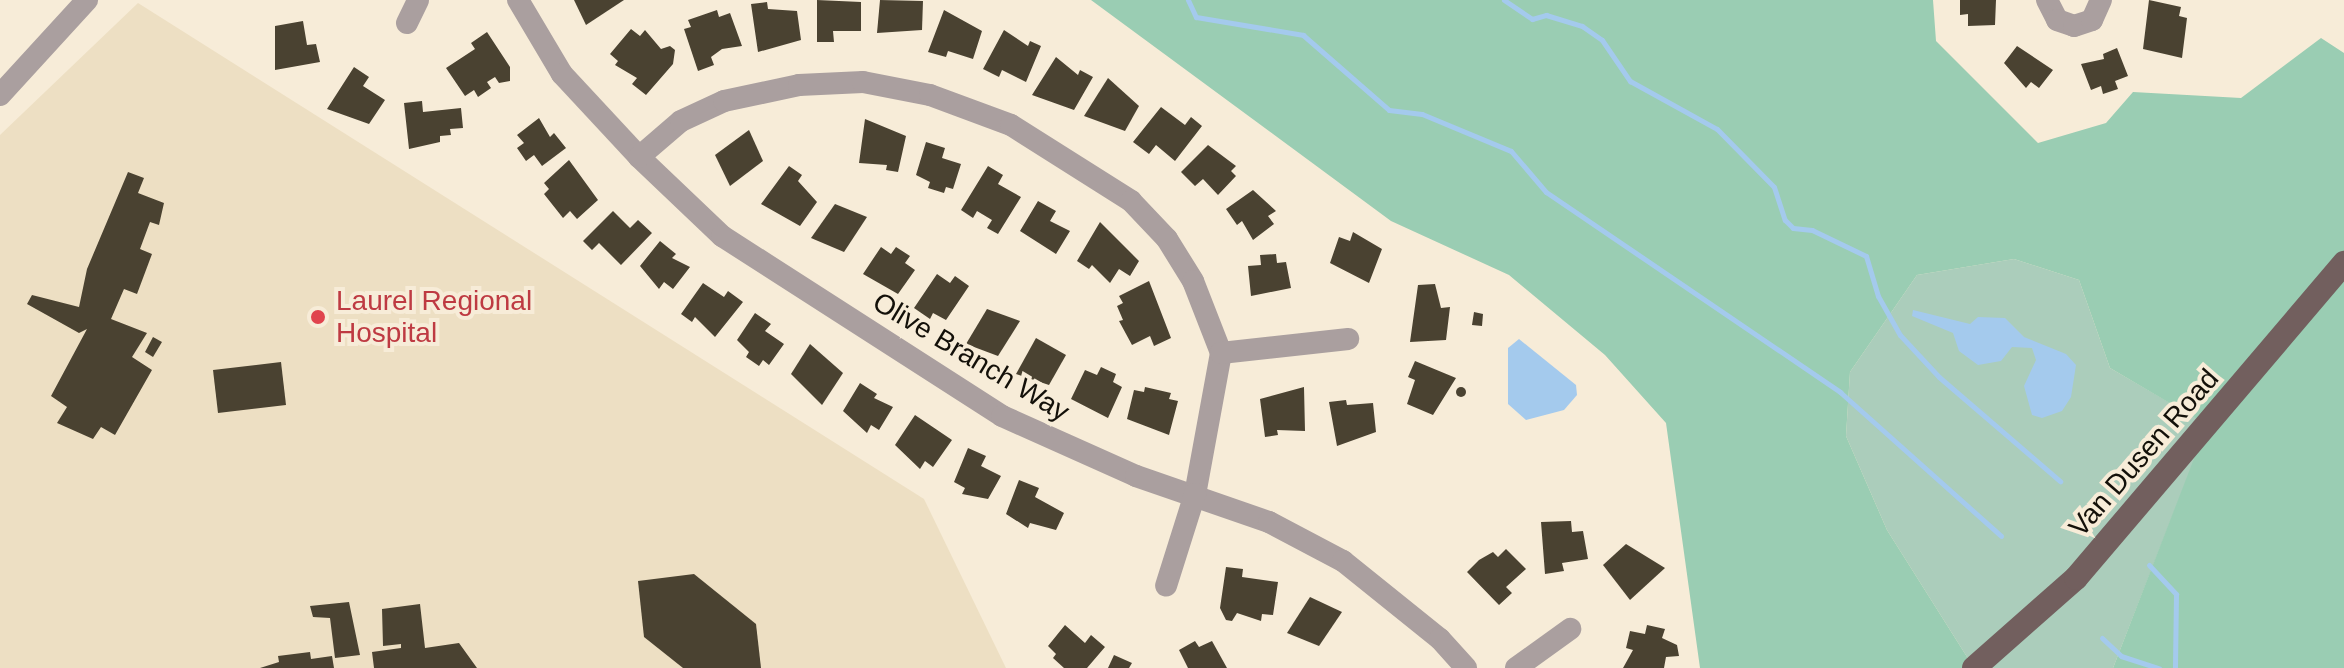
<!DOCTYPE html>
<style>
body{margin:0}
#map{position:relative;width:2344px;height:668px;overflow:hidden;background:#f7ecd8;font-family:Helvetica,sans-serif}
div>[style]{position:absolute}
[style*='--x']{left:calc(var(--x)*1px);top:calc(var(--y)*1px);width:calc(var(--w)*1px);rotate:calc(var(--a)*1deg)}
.built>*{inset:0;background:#eddfc3}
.green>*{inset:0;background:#abcdbb}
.forest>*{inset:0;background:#9acdb3}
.water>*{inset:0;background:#a4caed}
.stream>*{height:5px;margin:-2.5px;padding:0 2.5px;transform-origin:2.5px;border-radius:2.5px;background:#a4caed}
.building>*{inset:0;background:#4a4231}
.round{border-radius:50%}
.minor>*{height:22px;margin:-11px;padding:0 11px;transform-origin:11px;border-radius:11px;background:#aa9f9f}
.major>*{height:24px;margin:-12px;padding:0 12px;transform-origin:12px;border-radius:12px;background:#725f5e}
.dots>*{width:22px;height:22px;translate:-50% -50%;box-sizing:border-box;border:4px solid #f7ecd8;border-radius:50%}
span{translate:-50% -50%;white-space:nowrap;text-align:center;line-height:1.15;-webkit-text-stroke:8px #f7ecd8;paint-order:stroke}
.health-label{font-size:28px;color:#be3a42}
.left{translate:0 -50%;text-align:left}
.street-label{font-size:28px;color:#131009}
</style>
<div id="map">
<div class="built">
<i style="clip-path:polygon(138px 3px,924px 499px,1006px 668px,0 668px,0 135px)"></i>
</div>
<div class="green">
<i style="clip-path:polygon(2014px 259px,2079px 280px,2110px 368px,2208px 425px,2113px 668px,1974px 668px,1887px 530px,1846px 436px,1850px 372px,1917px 275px)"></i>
</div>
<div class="forest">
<i style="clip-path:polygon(1091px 0,1933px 0,1936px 41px,2038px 143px,2106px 123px,2133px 92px,2241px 98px,2321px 38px,2344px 53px,2344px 668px,2113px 668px,2207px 425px,2110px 368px,2079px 280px,2014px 259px,1917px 275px,1850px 372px,1846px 436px,1887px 530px,1974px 668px,1700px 668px,1666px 423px,1605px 355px,1509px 275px,1391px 221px)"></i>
</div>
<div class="water">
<i style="clip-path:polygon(1913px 310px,1970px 324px,1978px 317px,2005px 318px,2024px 337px,2066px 354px,2076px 365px,2071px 397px,2062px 411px,2042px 418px,2032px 415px,2024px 386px,2036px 360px,2032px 348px,2012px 347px,2001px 361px,1978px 365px,1959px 351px,1953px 333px,1912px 316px)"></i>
<i style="clip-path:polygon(1519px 339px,1576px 385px,1577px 395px,1564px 410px,1526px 420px,1508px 404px,1508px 348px)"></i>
</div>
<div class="stream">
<i style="--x:1188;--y:0;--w:19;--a:65"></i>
<i style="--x:1196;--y:17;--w:109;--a:9.5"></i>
<i style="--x:1303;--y:35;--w:114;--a:41.1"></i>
<i style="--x:1389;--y:110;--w:33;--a:7"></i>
<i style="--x:1422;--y:114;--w:96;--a:22.6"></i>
<i style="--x:1511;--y:151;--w:54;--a:49.5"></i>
<i style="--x:1546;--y:192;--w:356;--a:34.2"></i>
<i style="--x:1840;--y:392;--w:216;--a:41.8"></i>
<i style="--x:1504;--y:0;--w:34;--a:34"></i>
<i style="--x:1532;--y:19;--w:15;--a:-16"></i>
<i style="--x:1546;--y:15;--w:38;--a:17"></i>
<i style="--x:1582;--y:26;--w:24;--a:35"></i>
<i style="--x:1602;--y:40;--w:50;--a:55.7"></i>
<i style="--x:1630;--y:81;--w:99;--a:28.9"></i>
<i style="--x:1717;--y:129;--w:81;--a:45.5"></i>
<i style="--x:1774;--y:187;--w:35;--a:72"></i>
<i style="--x:1785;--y:220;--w:11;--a:45"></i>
<i style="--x:1793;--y:228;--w:19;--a:6"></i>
<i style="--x:1812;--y:230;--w:60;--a:25.7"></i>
<i style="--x:1866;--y:256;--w:42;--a:73.3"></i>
<i style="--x:1878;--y:296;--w:45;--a:60.6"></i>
<i style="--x:1900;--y:335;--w:57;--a:47.1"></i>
<i style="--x:1939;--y:377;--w:160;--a:40.7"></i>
<i style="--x:2149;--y:565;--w:40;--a:47"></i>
<i style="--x:2176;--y:594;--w:74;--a:90.8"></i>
<i style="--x:2102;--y:638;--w:26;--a:43"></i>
<i style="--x:2121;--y:656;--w:40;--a:18"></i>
</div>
<div class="building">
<i style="clip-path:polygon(574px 0,624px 0,586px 25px)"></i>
<i style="clip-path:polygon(817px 0,861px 2px,861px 31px,833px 31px,834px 42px,817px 42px)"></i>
<i style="clip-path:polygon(880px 0,923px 1px,922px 30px,877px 33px)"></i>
<i style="clip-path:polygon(1960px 0,1996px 0,1995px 25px,1968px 26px,1968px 14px,1960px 15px)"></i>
<i style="clip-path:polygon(2149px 0,2181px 7px,2179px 16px,2187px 18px,2182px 58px,2143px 49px)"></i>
<i style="clip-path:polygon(767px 2px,768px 9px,797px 11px,801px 40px,758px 52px,751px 4px)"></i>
<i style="clip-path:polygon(717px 10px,719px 17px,730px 13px,742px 46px,722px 49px,711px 57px,714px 65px,698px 71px,684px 29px,691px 27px,688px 20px)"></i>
<i style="clip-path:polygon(944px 10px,982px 31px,973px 59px,948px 51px,946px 57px,928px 52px)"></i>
<i style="clip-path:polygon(303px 21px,307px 45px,316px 44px,320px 62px,275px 70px,275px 26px)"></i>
<i style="clip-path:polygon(631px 29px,640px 36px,645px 30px,661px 49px,670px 46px,675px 50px,673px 64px,646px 95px,632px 84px,637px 78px,615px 65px,618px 61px,610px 54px)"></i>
<i style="clip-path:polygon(1004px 30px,1028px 46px,1030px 41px,1041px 46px,1026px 82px,1002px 70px,999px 77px,983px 69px)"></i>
<i style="clip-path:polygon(487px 32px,510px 67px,510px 81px,499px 83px,495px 77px,487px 82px,491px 88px,478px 97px,474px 90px,465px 96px,446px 68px,475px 49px,471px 43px)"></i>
<i style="clip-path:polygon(2017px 46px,2053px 70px,2039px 88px,2031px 82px,2026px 88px,2004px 63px)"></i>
<i style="clip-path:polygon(2117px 48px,2128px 76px,2115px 81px,2118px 89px,2103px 94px,2101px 86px,2091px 90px,2081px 64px,2104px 59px,2103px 54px)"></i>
<i style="clip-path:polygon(1056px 57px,1078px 75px,1080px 70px,1093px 77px,1074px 110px,1032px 95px)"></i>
<i style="clip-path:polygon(354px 67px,369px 77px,363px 86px,385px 100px,369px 124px,327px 109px)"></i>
<i style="clip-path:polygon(1108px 78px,1139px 106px,1125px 131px,1084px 116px)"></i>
<i style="clip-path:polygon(422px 101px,423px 112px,461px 108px,463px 128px,450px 129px,451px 135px,440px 136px,440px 142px,409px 149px,404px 103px)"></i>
<i style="clip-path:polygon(1161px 107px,1185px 125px,1191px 117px,1202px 126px,1175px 161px,1156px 145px,1149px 154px,1133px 142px)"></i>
<i style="clip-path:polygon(539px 118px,550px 137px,554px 133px,566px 148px,542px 166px,534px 155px,526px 161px,517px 148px,524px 143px,517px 135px)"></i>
<i style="clip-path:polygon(865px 119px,906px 136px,898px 172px,886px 170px,887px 165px,859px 163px)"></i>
<i style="clip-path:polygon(749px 130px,763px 161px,730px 186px,715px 155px)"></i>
<i style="clip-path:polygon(926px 142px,945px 148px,942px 158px,961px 164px,953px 189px,946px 187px,944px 193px,928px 188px,930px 182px,916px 175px)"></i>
<i style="clip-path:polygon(1208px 145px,1236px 166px,1231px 171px,1236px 176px,1218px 195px,1203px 179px,1195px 186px,1181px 172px)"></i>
<i style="clip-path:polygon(569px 160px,598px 200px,577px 219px,570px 211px,563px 218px,544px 194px,549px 189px,544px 183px)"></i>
<i style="clip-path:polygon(789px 166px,802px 175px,798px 181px,817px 202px,800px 226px,761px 204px)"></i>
<i style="clip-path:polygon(988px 166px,1003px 175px,998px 184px,1021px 197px,998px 234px,987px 228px,992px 220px,977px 211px,973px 218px,961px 210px)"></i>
<i style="clip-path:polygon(128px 172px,144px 178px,138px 193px,164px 203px,159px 225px,150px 222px,140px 249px,152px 254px,137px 294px,124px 289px,111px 319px,147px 333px,132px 357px,152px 370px,115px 435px,101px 427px,93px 439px,57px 423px,67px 407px,51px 396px,87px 329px,79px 333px,27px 304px,32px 295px,79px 307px,87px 269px)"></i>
<i style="clip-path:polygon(1253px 190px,1276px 211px,1268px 216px,1274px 224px,1253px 240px,1242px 221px,1237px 225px,1226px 209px)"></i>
<i style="clip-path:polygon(1038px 201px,1056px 211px,1050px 221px,1070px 231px,1056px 254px,1020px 231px)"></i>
<i style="clip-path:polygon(835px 204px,867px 217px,844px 252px,811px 238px)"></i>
<i style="clip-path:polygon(613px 211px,630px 228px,638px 220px,652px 233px,621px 265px,599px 243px,592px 250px,583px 241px)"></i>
<i style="clip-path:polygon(1100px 222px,1139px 261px,1130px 276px,1119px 269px,1110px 283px,1092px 265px,1089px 269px,1077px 261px)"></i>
<i style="clip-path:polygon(1353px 232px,1382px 249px,1369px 283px,1330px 263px,1339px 237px,1350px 241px)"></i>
<i style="clip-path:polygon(660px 241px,676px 254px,672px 258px,690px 267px,673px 289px,664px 282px,659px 289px,640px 266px)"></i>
<i style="clip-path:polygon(881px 247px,891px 254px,896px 247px,910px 256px,905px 263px,915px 270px,898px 294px,863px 274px)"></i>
<i style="clip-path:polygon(1276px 254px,1277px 263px,1286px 262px,1291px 288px,1251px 296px,1248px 266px,1261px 265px,1260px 255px)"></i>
<i style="clip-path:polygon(937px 274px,950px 283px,955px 276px,969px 286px,946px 320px,933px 313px,930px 319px,914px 308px)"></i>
<i style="clip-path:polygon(1149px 281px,1171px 338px,1154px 346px,1150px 336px,1132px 345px,1119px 321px,1123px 320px,1117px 306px,1123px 303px,1119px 296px)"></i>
<i style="clip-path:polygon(703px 283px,724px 297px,728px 291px,743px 302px,715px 337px,695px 317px,692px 322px,681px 314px)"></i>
<i style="clip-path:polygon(1435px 284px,1441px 308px,1450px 307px,1446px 340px,1410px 342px,1418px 285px)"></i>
<i style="clip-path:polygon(987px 309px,1020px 321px,998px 356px,966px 344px)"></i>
<i style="clip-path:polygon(1474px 312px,1483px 314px,1482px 326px,1472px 325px)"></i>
<i style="clip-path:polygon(755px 313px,771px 324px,765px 331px,784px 344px,769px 365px,763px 360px,759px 366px,746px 357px,749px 352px,737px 340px)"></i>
<i style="clip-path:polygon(153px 337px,162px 342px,153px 357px,145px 352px)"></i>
<i style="clip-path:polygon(1036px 338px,1066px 355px,1049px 385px,1016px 374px)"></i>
<i style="clip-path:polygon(810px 344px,843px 373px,822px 405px,791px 374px)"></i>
<i style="clip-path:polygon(1415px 361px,1456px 378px,1433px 415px,1407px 404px,1415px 380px,1408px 377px)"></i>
<i style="clip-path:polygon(281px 362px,286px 405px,218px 413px,213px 370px)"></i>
<i style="clip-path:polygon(1101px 367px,1116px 374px,1113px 382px,1122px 387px,1108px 418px,1071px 399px,1085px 370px,1097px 375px)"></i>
<i style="clip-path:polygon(860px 383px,877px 394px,874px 398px,893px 407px,879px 430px,871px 425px,867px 433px,843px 411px)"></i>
<i class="round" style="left:1456px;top:387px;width:10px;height:10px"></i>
<i style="clip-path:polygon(1145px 387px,1171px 393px,1169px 399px,1178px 401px,1169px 435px,1127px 419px,1134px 390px,1144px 392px)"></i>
<i style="clip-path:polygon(1304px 387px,1305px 431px,1277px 430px,1278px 435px,1265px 437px,1260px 399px)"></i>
<i style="clip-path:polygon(1346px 400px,1347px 405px,1373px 403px,1376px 432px,1337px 446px,1329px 402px)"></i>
<i style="clip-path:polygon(915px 415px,952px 440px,933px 467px,925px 461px,920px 469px,895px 445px)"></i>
<i style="clip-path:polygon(968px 448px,986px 456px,981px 466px,1001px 476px,988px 499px,962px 494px,965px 488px,954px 482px)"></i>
<i style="clip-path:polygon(1019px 480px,1039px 488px,1035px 497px,1064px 513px,1056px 530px,1030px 523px,1028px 528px,1006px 514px)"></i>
<i style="clip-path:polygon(1571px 521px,1572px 532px,1583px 531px,1588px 559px,1562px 563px,1564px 571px,1545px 574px,1541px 522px)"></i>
<i style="clip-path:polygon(1626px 544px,1665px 568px,1630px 600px,1603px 565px)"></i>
<i style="clip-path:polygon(1506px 549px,1526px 569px,1506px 587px,1512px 593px,1499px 605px,1467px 572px,1479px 560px,1493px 552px,1498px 557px)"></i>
<i style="clip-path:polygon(1226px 567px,1243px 569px,1242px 577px,1278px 582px,1273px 615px,1262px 614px,1261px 621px,1237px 613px,1232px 621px,1226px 620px,1220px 608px)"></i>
<i style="clip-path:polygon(694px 574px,756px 624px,761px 668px,683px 668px,644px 637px,638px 581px)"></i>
<i style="clip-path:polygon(1310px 597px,1342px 612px,1319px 646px,1287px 633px)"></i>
<i style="clip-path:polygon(349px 602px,360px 655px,335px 658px,330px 618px,313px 617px,310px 606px)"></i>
<i style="clip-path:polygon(420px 604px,425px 648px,459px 643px,477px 668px,374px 668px,372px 652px,401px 648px,401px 644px,383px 646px,382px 609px)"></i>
<i style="clip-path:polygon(1065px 625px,1085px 643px,1091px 635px,1105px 647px,1087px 668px,1064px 668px,1053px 658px,1056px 654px,1048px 646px)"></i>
<i style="clip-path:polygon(1647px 625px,1665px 629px,1662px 638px,1677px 645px,1679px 656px,1666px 657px,1664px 668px,1623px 668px,1633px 650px,1626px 648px,1630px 631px,1645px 634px)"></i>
<i style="clip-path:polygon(1195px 641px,1199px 647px,1212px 641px,1227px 668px,1188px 668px,1179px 650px)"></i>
<i style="clip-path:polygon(310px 652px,311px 659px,332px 656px,334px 668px,260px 668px,279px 662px,278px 656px)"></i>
<i style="clip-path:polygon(1114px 655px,1132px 663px,1129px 668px,1108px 668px)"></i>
</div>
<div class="minor">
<i style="--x:518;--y:0;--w:86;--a:59.3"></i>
<i style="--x:562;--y:74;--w:113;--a:47.1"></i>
<i style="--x:639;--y:157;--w:115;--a:43.6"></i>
<i style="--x:722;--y:236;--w:333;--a:32.7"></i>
<i style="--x:1002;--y:416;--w:147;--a:24.1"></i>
<i style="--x:1136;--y:476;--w:141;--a:19.1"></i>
<i style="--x:1269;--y:522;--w:84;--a:27.8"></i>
<i style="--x:1343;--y:561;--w:124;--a:38.8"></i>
<i style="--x:1440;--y:639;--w:39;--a:48"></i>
<i style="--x:2047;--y:0;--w:22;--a:63"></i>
<i style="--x:2057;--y:20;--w:18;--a:19"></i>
<i style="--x:2074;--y:26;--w:19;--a:-18"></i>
<i style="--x:2092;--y:20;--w:22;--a:-66"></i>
<i style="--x:407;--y:23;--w:25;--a:-64"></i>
<i style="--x:0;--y:95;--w:129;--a:-47.5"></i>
<i style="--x:639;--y:157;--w:55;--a:-40.6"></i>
<i style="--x:681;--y:121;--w:47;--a:-24.9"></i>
<i style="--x:724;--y:101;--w:77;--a:-12"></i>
<i style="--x:799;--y:85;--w:64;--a:-2.7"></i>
<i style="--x:863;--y:82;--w:68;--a:11"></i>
<i style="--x:930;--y:95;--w:86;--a:20.3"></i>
<i style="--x:1011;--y:125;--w:142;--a:32.3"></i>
<i style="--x:1131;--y:201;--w:52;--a:46.5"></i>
<i style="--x:1167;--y:239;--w:49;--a:58.2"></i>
<i style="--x:1193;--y:281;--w:77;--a:68.7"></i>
<i style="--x:1221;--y:353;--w:143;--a:100.4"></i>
<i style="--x:1195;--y:494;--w:96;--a:107.5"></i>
<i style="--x:1221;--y:353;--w:128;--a:-6.3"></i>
<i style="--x:1516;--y:668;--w:67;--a:-35.8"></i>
</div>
<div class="major">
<i style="--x:1974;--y:668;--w:136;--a:-41.4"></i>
<i style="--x:2076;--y:578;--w:414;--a:-49.6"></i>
</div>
<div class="dots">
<i style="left:318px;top:317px;background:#e0444e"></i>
</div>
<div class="health-label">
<span class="left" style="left:336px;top:317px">Laurel Regional<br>Hospital</span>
</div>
<div class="street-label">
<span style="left:971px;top:357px;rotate:31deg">Olive Branch Way</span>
<span style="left:2144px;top:453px;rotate:-49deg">Van Dusen Road</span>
</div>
</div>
